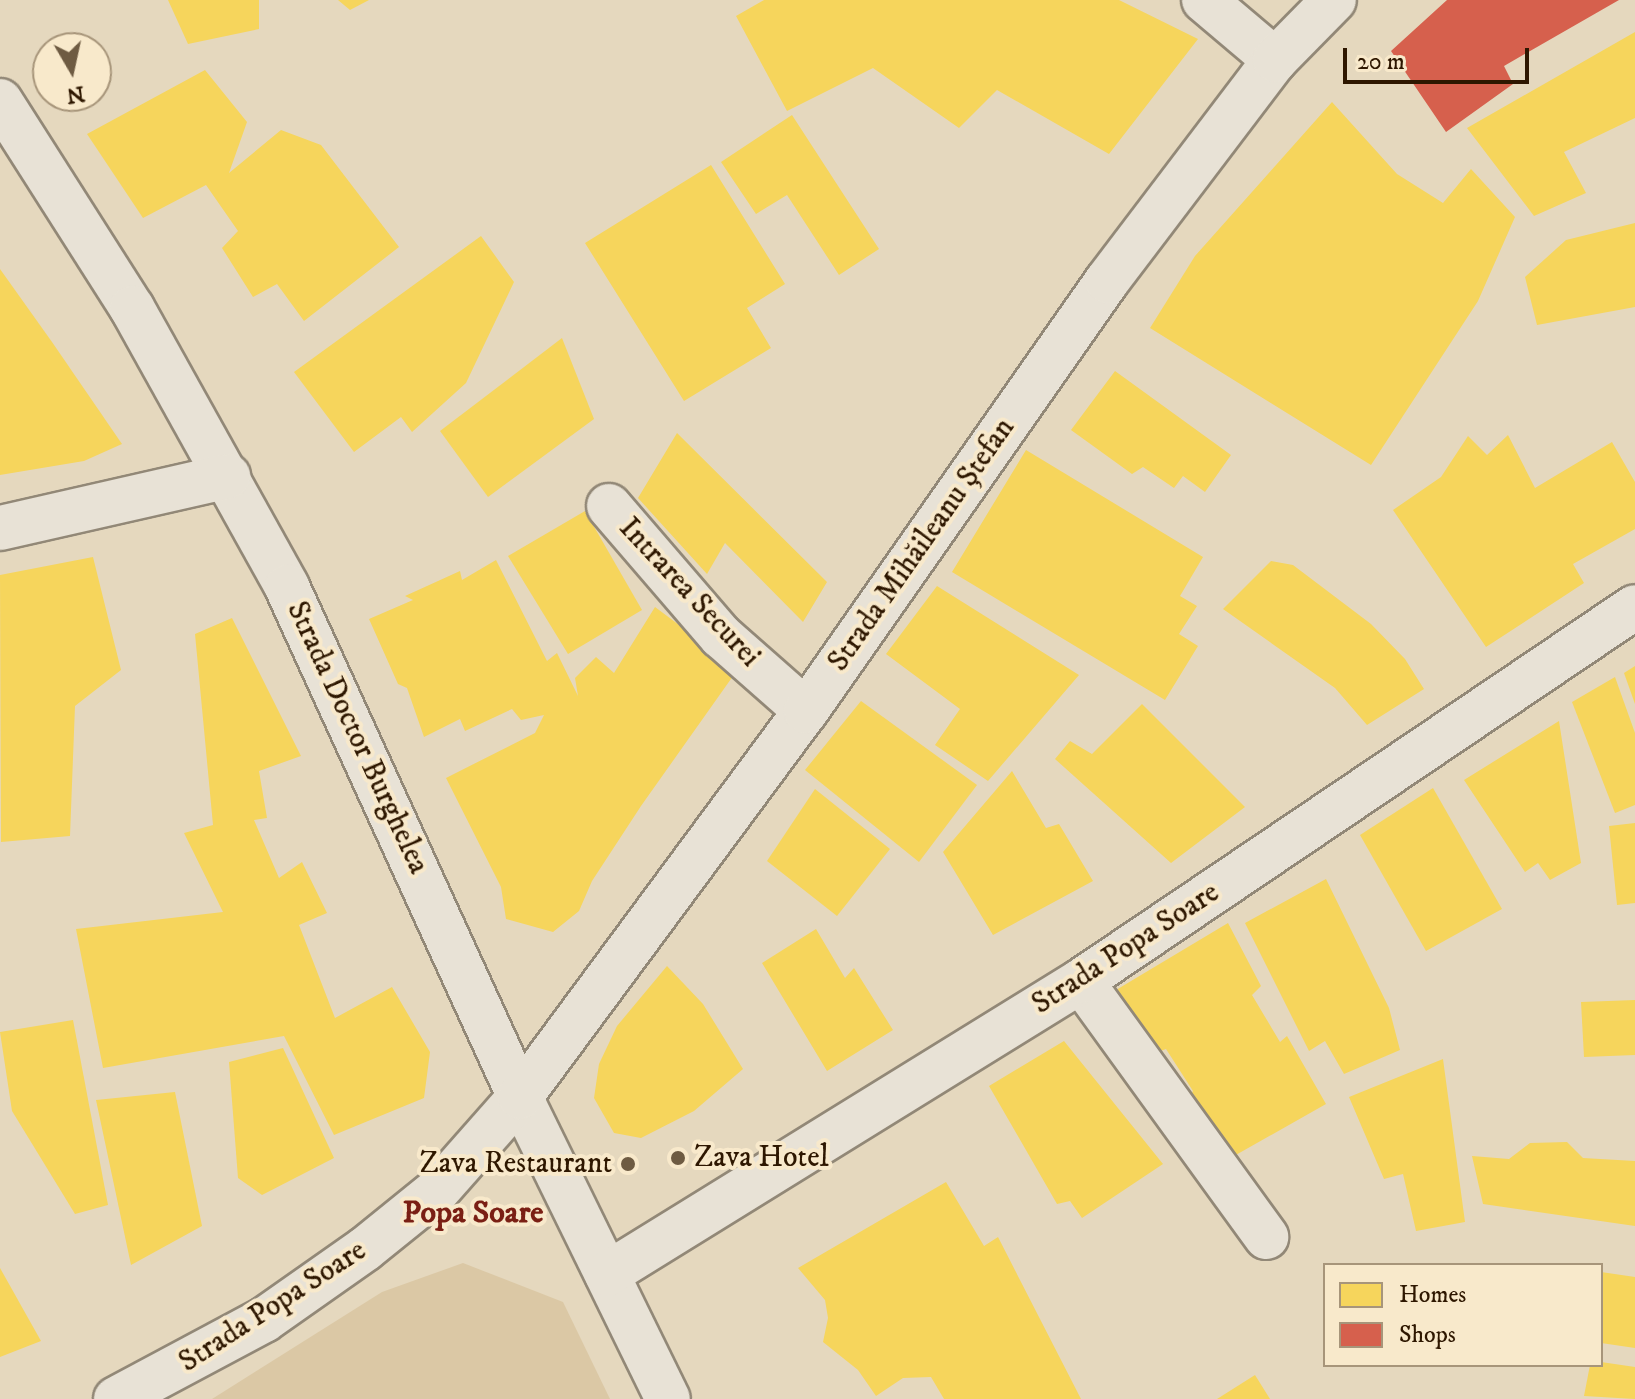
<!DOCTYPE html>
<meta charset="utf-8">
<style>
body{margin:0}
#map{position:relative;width:1635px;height:1399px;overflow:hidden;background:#e5d8be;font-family:"IM FELL DW Pica",serif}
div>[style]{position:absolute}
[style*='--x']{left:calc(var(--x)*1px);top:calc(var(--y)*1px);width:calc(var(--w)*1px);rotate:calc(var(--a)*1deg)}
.green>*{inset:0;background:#dbc8a5}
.homes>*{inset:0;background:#f6d55c}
.shops>*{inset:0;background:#d6604d}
.roads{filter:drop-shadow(2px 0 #928877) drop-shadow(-2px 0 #928877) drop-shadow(0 2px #928877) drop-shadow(0 -2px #928877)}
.minor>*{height:44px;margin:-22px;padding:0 22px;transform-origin:22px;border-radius:22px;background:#e8e2d6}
.dots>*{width:22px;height:22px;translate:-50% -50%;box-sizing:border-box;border:4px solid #f8e9cb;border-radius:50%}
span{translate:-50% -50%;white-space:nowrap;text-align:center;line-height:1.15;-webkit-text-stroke:8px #f8e9cb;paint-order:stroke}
.street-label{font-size:30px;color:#2e1700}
.poi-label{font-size:30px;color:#2e1700}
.left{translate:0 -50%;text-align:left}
.right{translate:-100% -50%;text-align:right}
.neighbourhood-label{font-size:32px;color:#7a1f14;font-weight:700}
.legend{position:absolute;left:1323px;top:1263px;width:280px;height:104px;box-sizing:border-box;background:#f8e9cb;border:2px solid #a7957a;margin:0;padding:10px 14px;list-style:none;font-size:24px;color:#2e1700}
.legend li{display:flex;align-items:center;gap:16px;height:40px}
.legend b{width:40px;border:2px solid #a7957a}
.north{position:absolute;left:32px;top:32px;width:80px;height:80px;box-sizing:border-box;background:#f8e9cb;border:2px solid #a7957a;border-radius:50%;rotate:171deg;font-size:22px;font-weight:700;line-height:32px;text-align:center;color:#2e1700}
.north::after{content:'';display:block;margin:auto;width:28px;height:36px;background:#6e5b42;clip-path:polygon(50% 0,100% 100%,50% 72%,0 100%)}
.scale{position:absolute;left:1343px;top:48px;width:186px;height:36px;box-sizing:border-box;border:4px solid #2e1700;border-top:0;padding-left:10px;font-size:24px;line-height:28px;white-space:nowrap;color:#2e1700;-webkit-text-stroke:6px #f8e9cb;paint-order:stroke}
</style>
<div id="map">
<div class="green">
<i style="clip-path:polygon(463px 1263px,563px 1302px,610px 1399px,212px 1399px,382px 1292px)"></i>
</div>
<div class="homes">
<i style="clip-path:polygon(168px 0,259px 0,259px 29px,188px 44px)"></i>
<i style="clip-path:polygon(338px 0,369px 0,350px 10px)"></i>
<i style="clip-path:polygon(764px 0,1119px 0,1198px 39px,1109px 154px,997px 90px,959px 128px,873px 68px,787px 111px,736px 16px)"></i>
<i style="clip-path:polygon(1635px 32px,1635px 118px,1564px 152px,1586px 193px,1534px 216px,1467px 128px)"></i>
<i style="clip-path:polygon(205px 70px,247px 122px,229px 173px,281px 130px,321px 145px,399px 247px,304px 321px,277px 284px,253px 297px,222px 248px,238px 231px,206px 185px,143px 218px,87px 134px)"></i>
<i style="clip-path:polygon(1332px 102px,1397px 174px,1443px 203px,1471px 169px,1515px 217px,1478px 301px,1371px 465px,1150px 328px,1195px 256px)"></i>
<i style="clip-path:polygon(792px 115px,879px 249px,839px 275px,787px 195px,756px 214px,721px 162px)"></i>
<i style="clip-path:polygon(711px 165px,785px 284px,747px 308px,771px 348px,684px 401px,585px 243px)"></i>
<i style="clip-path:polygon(1635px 223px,1635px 307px,1537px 325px,1525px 277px,1566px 240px)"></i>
<i style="clip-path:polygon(481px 236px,514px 282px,466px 383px,412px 432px,401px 417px,354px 452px,294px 372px)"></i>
<i style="clip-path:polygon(0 269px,52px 342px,122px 444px,84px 461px,0 475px)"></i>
<i style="clip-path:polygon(562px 338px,594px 419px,488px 497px,440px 431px)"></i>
<i style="clip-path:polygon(1115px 371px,1231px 455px,1205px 492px,1183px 476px,1174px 488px,1143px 467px,1132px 474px,1071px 430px)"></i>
<i style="clip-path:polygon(677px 433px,827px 582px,803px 622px,725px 543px,707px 574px,638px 498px)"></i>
<i style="clip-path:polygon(1508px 435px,1535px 488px,1612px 442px,1635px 482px,1635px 529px,1573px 564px,1584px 583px,1486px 647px,1393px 510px,1441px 477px,1468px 436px,1487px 455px)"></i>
<i style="clip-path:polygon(1026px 450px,1203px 557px,1180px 596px,1197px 606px,1179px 634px,1198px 646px,1165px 700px,952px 572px)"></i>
<i style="clip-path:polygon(585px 511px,642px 610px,568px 654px,508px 556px)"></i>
<i style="clip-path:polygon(93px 557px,121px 670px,75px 706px,70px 836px,1px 842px,0 575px)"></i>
<i style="clip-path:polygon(496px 560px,547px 661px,557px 653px,578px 696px,575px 678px,596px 657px,614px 673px,655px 607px,738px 669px,641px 806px,592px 881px,579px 911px,553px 932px,506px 919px,501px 887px,446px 778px,535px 733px,544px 715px,521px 720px,512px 709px,465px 731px,460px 719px,424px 737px,407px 688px,398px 684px,369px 619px,413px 600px,405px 596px,460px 571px,462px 580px)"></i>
<i style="clip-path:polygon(1271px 561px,1293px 565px,1371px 624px,1405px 659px,1424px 689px,1367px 725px,1335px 688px,1223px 609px)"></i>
<i style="clip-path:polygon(937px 586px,1079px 675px,988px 781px,935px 745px,960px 709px,886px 654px)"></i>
<i style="clip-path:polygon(232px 618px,301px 756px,259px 771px,267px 818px,254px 820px,279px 878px,302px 862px,327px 913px,299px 925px,335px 1018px,392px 987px,430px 1052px,424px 1098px,334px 1135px,284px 1036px,103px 1068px,76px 929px,223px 912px,184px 833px,213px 825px,195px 634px)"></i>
<i style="clip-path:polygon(1635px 666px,1635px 704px,1624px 673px)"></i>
<i style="clip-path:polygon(1615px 677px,1635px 733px,1635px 805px,1615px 813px,1572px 702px)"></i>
<i style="clip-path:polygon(861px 701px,977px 785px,919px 862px,805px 770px)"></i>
<i style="clip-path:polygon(1142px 704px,1245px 807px,1171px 863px,1055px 759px,1070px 741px,1092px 754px)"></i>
<i style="clip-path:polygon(1559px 721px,1581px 863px,1550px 880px,1538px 863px,1525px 872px,1464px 780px)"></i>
<i style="clip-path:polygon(1012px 771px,1046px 828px,1059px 824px,1093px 881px,993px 935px,943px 852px)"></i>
<i style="clip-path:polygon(1433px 788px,1502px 909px,1426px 951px,1360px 835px)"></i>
<i style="clip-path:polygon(815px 789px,890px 849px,837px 916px,767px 861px)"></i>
<i style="clip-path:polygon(1635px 823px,1635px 903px,1617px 905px,1609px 826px)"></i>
<i style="clip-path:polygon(1326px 879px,1389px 1008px,1400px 1050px,1344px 1074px,1325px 1041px,1309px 1051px,1245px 923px)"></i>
<i style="clip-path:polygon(1228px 923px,1261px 986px,1252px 995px,1280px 1042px,1287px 1036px,1326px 1104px,1234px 1156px,1184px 1107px,1193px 1091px,1166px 1049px,1144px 1057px,1106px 996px)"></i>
<i style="clip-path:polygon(816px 929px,845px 978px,854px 968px,893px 1030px,827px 1071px,762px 963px)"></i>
<i style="clip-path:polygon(667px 966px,703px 1004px,743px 1069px,694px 1111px,641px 1138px,614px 1133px,594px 1098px,599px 1064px,617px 1026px)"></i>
<i style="clip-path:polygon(1635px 1000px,1635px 1055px,1584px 1057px,1581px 1002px)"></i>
<i style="clip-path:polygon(73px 1020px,108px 1205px,75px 1214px,12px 1111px,0 1032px)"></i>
<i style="clip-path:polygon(1064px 1041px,1163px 1164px,1082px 1218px,1070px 1201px,1057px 1204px,989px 1086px)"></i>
<i style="clip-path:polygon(283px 1048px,334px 1158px,262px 1195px,238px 1178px,229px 1062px)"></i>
<i style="clip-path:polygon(1443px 1059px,1465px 1222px,1416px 1231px,1403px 1174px,1384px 1179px,1349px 1097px)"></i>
<i style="clip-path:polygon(175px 1092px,202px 1226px,131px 1265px,96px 1100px)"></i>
<i style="clip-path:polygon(1567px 1142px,1583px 1158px,1635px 1161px,1635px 1226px,1483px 1204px,1472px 1156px,1509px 1159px,1530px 1143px)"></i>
<i style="clip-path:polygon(946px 1182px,984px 1246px,998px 1237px,1081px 1399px,944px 1399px,931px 1377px,903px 1378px,876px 1396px,858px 1370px,823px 1342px,828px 1318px,825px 1300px,798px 1268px)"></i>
<i style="clip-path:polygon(0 1268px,41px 1341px,0 1357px)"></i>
<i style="clip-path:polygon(1601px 1272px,1635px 1277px,1635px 1348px,1601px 1343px)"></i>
<i style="clip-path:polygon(1601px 1362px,1635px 1367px,1635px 1399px,1584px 1396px,1590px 1365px)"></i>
<i style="clip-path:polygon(1255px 1375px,1270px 1399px,1217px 1399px)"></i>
</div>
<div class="shops">
<i style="clip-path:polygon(1447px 0,1619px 0,1504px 66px,1513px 84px,1446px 132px,1391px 51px)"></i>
</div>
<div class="roads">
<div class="minor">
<i style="--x:1204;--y:0;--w:93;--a:40.2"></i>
<i style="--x:0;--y:101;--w:246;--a:57.5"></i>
<i style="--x:132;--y:308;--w:319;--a:60.9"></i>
<i style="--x:287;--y:587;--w:561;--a:65.45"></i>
<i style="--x:520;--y:1097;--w:336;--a:63.9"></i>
<i style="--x:609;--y:506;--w:172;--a:49.3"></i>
<i style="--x:721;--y:636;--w:113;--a:41.4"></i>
<i style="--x:0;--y:528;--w:234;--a:-12.8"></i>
<i style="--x:1081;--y:981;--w:316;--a:54.1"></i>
<i style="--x:607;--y:1274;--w:557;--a:-31.72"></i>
<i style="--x:1081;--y:981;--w:668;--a:-34.02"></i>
<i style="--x:116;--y:1399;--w:168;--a:-28.1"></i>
<i style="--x:264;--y:1320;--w:123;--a:-35.1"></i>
<i style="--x:365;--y:1249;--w:92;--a:-38.9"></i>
<i style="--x:437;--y:1191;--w:125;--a:-48.6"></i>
<i style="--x:520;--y:1097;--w:480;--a:-53.5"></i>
<i style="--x:806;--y:711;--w:525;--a:-55.01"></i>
<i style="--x:1107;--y:281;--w:278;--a:-52.8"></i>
<i style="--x:1275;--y:60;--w:84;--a:-45.5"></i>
</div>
</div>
<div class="dots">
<i style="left:678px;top:1158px;background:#6e5b42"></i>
<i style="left:628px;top:1164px;background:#6e5b42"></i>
</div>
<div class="street-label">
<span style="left:922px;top:545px;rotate:-55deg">Strada Mihăileanu Ștefan</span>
<span style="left:689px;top:593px;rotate:47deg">Intrarea Securei</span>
<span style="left:357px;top:738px;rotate:65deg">Strada Doctor Burghelea</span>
<span style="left:1126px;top:949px;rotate:-33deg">Strada Popa Soare</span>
<span style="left:273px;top:1307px;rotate:-33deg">Strada Popa Soare</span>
</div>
<div class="poi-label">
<span class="left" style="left:694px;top:1158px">Zava Hotel</span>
<span class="right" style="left:612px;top:1164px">Zava Restaurant</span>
</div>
<div class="neighbourhood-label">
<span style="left:473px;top:1213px">Popa Soare</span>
</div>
<ul class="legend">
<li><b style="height:22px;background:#f6d55c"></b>Homes</li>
<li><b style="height:22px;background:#d6604d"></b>Shops</li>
</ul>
<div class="north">N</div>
<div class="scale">20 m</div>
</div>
